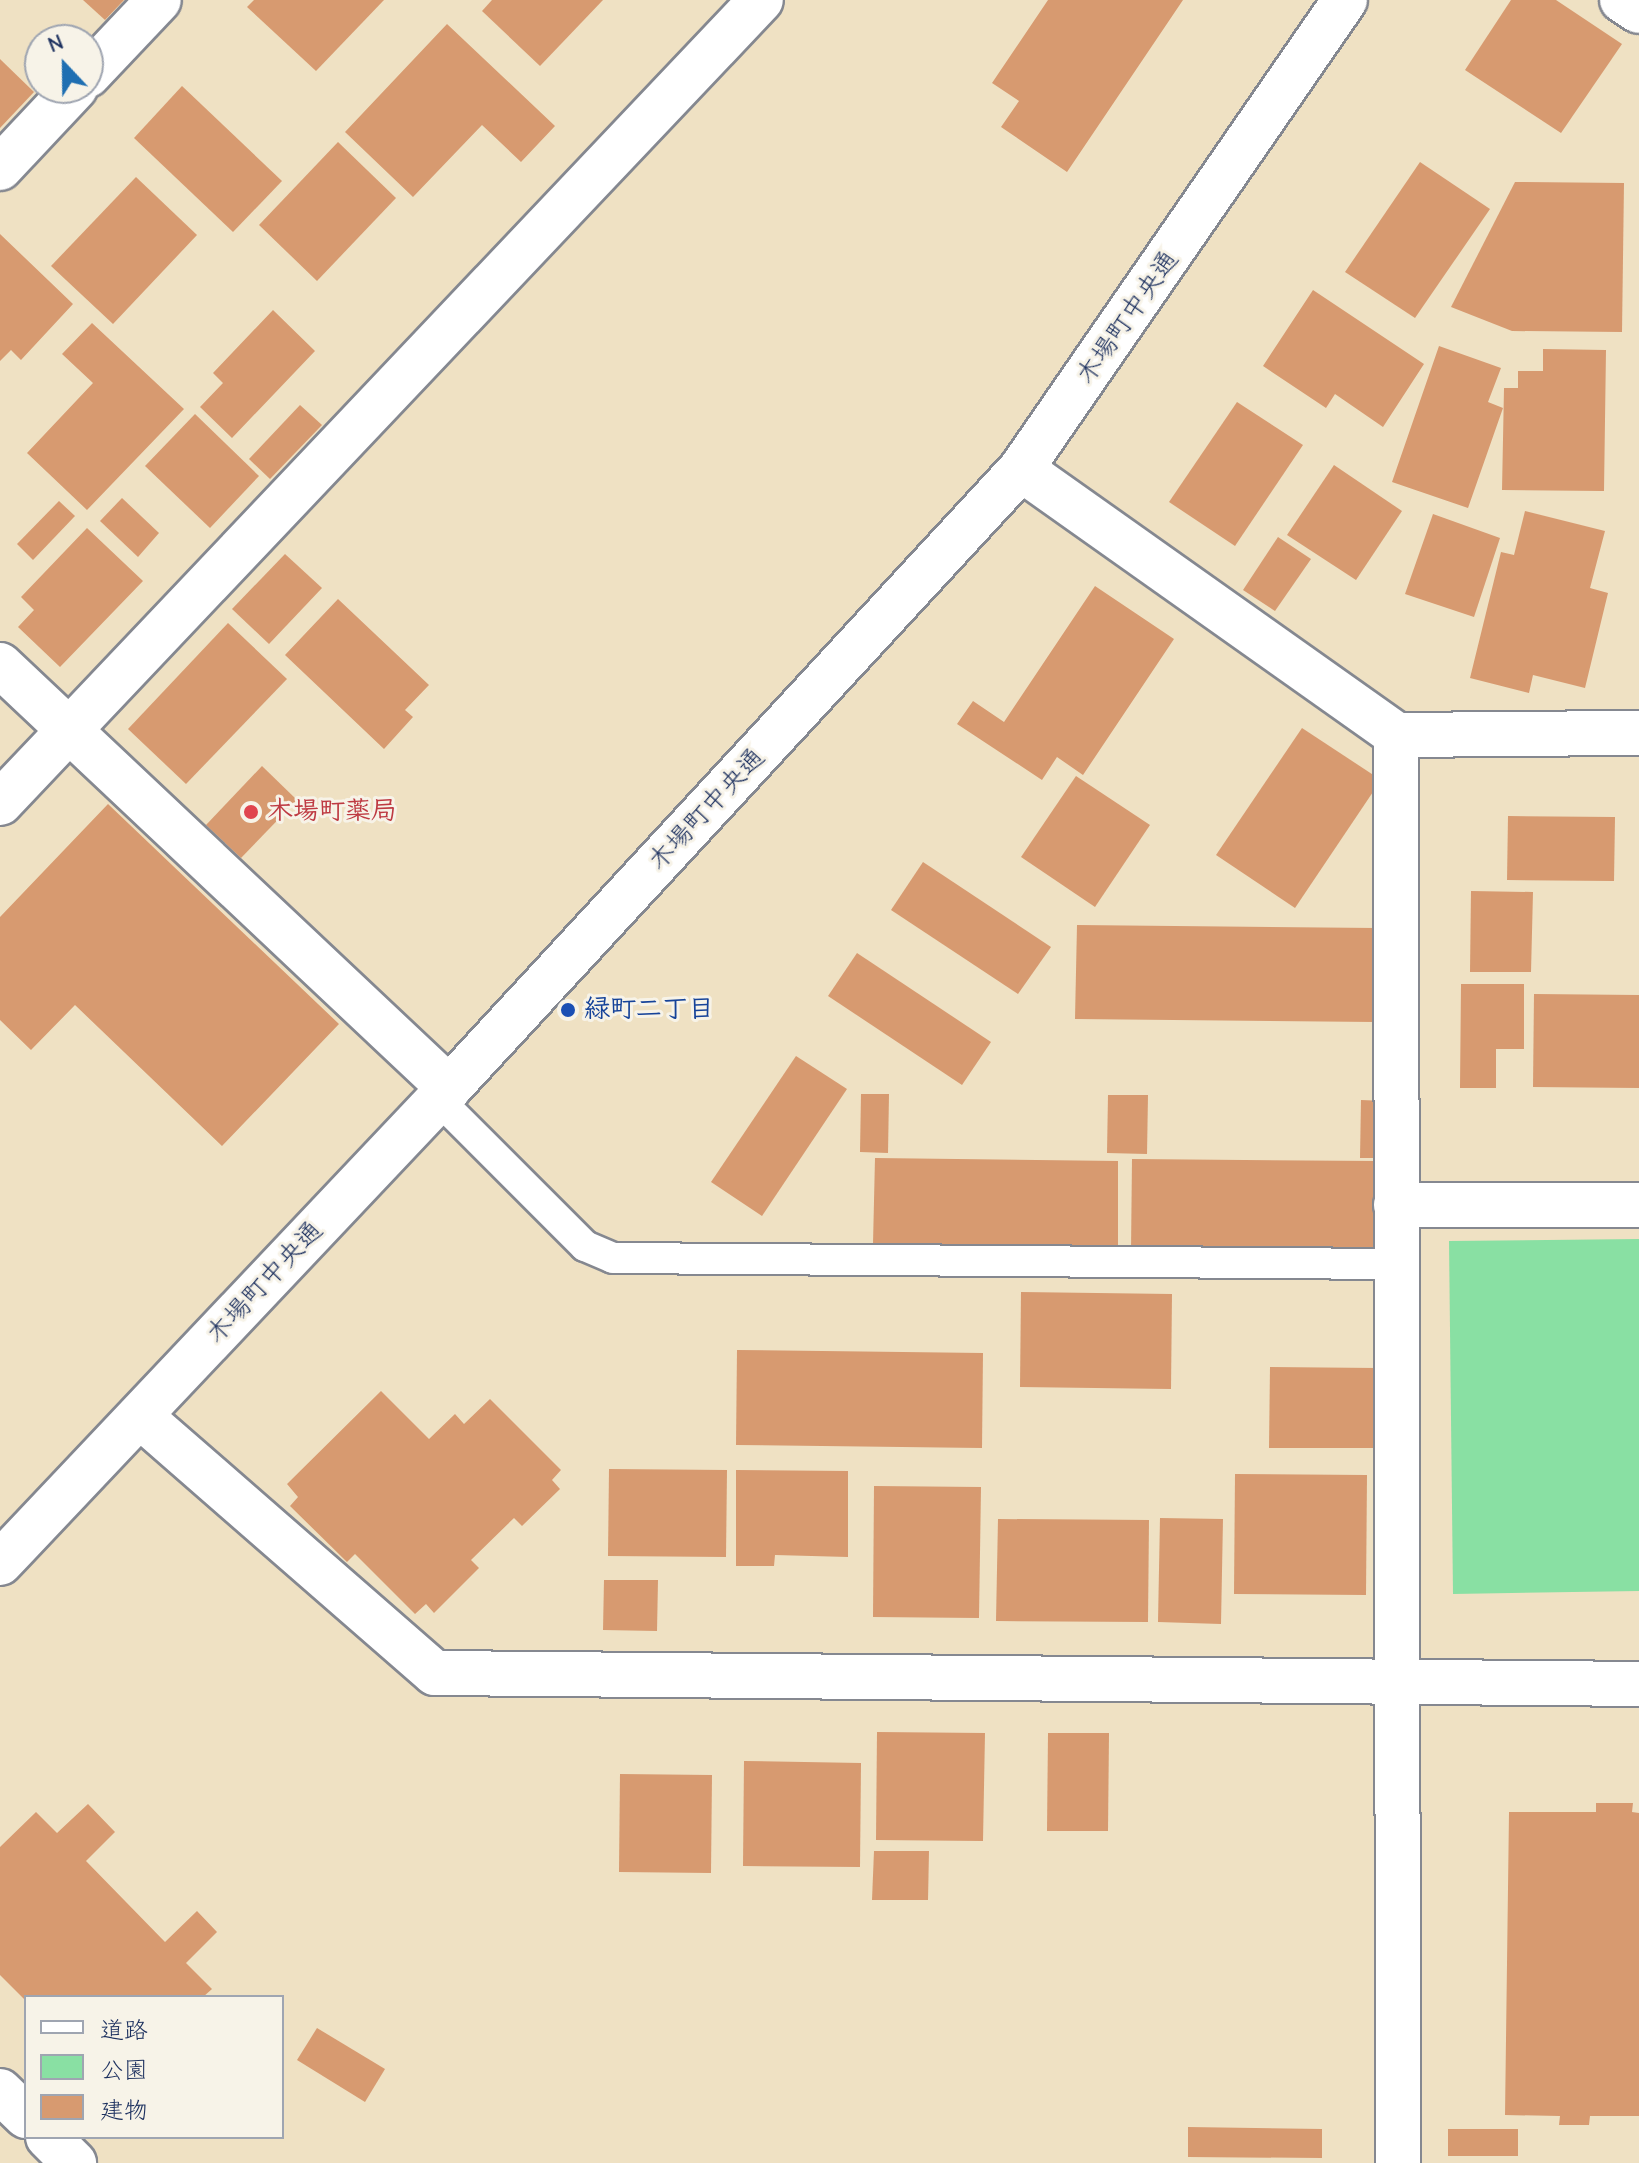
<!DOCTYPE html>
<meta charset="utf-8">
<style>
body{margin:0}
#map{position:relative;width:1639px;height:2163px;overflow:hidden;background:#efe1c3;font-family:"Comic Neue","Klee One",sans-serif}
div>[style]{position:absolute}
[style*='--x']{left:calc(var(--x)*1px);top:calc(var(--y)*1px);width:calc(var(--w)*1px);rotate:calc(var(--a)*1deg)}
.green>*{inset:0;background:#89e0a3}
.building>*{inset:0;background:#d79a70}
.roads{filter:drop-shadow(2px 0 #858890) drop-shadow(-2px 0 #858890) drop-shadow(0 2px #858890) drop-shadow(0 -2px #858890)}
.service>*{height:30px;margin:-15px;padding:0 15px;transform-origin:15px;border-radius:15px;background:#fff}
.minor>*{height:44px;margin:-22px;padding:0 22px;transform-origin:22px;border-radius:22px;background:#fff}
.tertiary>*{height:44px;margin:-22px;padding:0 22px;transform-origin:22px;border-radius:22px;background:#fff}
.dots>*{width:22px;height:22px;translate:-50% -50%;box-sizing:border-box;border:4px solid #f7f3e8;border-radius:50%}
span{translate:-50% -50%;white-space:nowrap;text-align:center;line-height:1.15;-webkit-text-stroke:6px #f7f3e8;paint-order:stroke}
.street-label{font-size:26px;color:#1b2f5e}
.health-label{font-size:26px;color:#be3a42;font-weight:700}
.left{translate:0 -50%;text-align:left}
.transit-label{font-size:26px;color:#164399;font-weight:700}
.legend{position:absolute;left:24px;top:1995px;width:260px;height:144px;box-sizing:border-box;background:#f7f3e8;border:2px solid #9fa5b1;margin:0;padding:10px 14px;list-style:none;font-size:24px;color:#1b2f5e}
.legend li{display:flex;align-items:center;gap:16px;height:40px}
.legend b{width:40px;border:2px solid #9fa5b1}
.north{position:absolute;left:24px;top:24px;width:80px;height:80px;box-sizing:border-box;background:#f7f3e8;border:2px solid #9fa5b1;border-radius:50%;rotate:338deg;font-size:22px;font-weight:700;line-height:32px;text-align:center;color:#1b2f5e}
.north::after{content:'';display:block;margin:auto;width:28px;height:36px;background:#1f6fb2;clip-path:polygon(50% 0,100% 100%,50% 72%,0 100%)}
</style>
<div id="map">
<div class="green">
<i style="clip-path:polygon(1639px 1239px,1639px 1591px,1453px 1594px,1449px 1241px)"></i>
</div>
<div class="building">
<i style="clip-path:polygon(83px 0,124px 0,105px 20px)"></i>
<i style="clip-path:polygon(254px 0,384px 0,316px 71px,247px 7px)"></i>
<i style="clip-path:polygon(492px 0,603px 0,540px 66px,482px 11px)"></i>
<i style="clip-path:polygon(1048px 0,1183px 0,1067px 172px,1001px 127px,1019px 101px,992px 83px)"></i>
<i style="clip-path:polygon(1511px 0,1556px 0,1622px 44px,1561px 133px,1465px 70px)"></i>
<i style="clip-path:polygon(447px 24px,555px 126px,521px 162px,482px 125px,413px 197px,345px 132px)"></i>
<i style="clip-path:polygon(0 59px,34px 92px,0 128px)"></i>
<i style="clip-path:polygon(182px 86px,282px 181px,233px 232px,134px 138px)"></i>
<i style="clip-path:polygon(338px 142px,396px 198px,317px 281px,259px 225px)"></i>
<i style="clip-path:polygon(1420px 162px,1490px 209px,1415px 318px,1345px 272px)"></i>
<i style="clip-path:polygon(136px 177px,197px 235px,113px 324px,51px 266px)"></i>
<i style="clip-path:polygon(1515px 182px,1624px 183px,1622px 332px,1512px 331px,1451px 307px)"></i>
<i style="clip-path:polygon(0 234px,73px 304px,21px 360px,11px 350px,0 361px)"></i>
<i style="clip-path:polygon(1313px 290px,1424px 364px,1383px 427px,1335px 394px,1326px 408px,1263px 366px)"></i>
<i style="clip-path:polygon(273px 310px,315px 351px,232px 438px,200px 407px,223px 383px,213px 373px)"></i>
<i style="clip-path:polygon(92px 323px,184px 409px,87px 510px,27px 453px,93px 383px,62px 354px)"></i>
<i style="clip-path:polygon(1439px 346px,1501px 368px,1488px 402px,1503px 408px,1468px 508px,1392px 482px)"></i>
<i style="clip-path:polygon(1543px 349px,1606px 350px,1604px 491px,1502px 490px,1504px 388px,1518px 388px,1518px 371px,1543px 371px)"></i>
<i style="clip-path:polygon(1237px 402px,1303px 445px,1235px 546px,1169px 502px)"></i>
<i style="clip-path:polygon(300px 405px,322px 425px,270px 479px,249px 459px)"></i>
<i style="clip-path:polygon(195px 414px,259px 476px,210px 528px,145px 466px)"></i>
<i style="clip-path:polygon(1334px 465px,1402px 511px,1356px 580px,1287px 535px)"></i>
<i style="clip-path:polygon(122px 498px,159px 533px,138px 557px,100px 521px)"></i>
<i style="clip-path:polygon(59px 501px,75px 516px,33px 560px,17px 544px)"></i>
<i style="clip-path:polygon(1525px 511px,1605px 531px,1590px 588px,1608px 593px,1585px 688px,1533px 675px,1529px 693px,1470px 678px,1501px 552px,1514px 555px)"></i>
<i style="clip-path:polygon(1433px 514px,1500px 538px,1474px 617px,1405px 594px)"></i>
<i style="clip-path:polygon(87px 528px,143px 581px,60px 667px,18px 627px,34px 610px,21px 597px)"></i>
<i style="clip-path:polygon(1278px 537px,1311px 559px,1275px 611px,1243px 590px)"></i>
<i style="clip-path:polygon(285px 554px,322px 588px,269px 644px,232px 609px)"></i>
<i style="clip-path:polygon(1095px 586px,1174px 639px,1083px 775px,1057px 757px,1042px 780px,957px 724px,973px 701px,1004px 722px)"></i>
<i style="clip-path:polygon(338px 599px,429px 685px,405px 710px,413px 717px,384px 749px,285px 655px)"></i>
<i style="clip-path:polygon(228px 623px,287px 679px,186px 784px,128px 729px)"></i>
<i style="clip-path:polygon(1302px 728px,1381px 780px,1295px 908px,1216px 855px)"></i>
<i style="clip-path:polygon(262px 766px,297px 800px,241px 858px,206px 825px)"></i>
<i style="clip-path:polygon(1076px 776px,1150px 825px,1095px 907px,1021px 857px)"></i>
<i style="clip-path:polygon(108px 804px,339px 1024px,222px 1146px,75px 1005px,31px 1050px,0 1020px,0 917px)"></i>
<i style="clip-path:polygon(1508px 816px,1615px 817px,1614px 881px,1507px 880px)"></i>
<i style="clip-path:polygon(923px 862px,1051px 947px,1018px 994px,891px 910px)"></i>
<i style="clip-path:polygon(1471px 891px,1533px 892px,1531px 972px,1470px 972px)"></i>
<i style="clip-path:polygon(1077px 925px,1376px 928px,1375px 1022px,1075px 1019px)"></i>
<i style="clip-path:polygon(857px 953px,991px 1042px,962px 1085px,828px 996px)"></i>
<i style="clip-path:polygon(1461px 984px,1524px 984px,1524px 1049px,1496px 1049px,1496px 1088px,1460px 1088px)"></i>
<i style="clip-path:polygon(1534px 994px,1639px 995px,1639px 1088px,1533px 1087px)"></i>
<i style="clip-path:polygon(796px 1056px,847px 1089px,762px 1216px,711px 1182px)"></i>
<i style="clip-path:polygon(861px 1094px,889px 1094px,888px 1153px,860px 1152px)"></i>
<i style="clip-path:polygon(1108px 1095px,1148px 1095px,1147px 1154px,1107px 1153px)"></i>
<i style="clip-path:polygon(1361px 1100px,1385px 1101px,1384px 1158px,1360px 1158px)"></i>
<i style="clip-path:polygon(875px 1158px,1118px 1161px,1118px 1246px,873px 1244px)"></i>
<i style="clip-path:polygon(1132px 1159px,1376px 1161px,1375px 1254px,1131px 1251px)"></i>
<i style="clip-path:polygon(1021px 1292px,1172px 1294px,1171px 1389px,1020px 1387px)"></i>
<i style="clip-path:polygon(737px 1350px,983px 1353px,982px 1448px,736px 1445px)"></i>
<i style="clip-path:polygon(1270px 1367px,1377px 1368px,1376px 1448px,1269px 1448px)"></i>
<i style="clip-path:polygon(381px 1391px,429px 1439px,455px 1414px,464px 1424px,490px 1399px,561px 1470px,552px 1480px,560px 1489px,522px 1526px,514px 1518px,471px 1560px,479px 1568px,434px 1613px,426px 1604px,415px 1614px,355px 1554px,347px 1562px,290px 1506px,298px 1497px,287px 1484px)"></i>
<i style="clip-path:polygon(609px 1469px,727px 1470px,726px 1557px,608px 1556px)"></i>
<i style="clip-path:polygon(736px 1470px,848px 1471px,848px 1557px,775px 1555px,774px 1566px,736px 1566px)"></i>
<i style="clip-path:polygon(1235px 1474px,1367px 1475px,1366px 1595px,1234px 1594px)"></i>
<i style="clip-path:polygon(874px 1486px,981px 1487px,979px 1618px,873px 1617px)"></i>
<i style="clip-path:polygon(1160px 1518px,1223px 1519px,1221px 1624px,1158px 1622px)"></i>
<i style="clip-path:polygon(998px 1519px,1149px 1520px,1148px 1622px,996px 1621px)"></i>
<i style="clip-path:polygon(604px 1580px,658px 1580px,657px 1631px,603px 1630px)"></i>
<i style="clip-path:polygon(877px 1732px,985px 1733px,983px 1841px,876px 1840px)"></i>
<i style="clip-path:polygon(1048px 1733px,1109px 1733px,1108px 1831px,1047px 1831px)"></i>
<i style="clip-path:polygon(744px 1761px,861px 1763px,860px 1867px,743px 1866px)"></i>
<i style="clip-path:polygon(620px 1774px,712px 1775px,711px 1873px,619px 1872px)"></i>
<i style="clip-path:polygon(1596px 1803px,1633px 1803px,1632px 1812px,1639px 1813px,1639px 2116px,1590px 2116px,1589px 2125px,1559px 2125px,1560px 2116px,1505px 2115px,1509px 1812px,1596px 1812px)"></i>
<i style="clip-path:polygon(88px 1804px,115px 1832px,86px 1861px,165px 1942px,197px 1911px,217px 1932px,186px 1963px,212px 1989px,203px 1997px,26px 1997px,26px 2001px,0 1975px,0 1847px,36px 1812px,57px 1833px)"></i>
<i style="clip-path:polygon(874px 1851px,929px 1851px,928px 1900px,872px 1900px)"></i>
<i style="clip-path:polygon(317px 2028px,385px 2069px,365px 2102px,297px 2060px)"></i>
<i style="clip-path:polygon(1188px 2127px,1322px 2129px,1322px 2158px,1188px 2157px)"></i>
<i style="clip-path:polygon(1448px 2129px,1518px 2129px,1518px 2156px,1448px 2156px)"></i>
</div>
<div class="roads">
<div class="service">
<i style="--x:438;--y:1099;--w:208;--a:45"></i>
<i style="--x:585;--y:1246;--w:30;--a:23"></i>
<i style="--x:613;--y:1258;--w:784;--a:0.44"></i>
</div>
<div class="minor">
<i style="--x:1622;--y:0;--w:20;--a:33"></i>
<i style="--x:88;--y:75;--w:103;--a:-46.6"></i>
<i style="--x:0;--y:168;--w:110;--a:-46.8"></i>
<i style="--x:1021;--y:469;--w:460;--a:35.3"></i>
<i style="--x:1396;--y:735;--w:243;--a:-0.5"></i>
<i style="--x:0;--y:665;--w:617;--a:43.29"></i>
<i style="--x:1396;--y:735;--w:1428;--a:89.92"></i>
<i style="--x:0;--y:803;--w:1106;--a:-46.54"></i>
<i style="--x:1396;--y:1205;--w:243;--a:0"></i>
<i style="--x:140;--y:1416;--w:391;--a:41.1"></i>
<i style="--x:435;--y:1673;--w:1204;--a:0.52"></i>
<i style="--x:0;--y:2091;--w:36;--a:44"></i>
<i style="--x:48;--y:2137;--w:37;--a:45"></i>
</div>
<div class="tertiary">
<i style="--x:0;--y:1563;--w:654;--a:-46.61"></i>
<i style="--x:449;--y:1088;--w:843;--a:-47.26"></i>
<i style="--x:1021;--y:469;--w:570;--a:-55.36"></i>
</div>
</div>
<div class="dots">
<i style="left:251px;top:812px;background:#e0444e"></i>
<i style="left:568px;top:1010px;background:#1a4fb4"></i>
</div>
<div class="street-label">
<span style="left:1128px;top:318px;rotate:-55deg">木場町中央通</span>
<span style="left:707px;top:810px;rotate:-47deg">木場町中央通</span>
<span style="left:265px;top:1283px;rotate:-47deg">木場町中央通</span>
</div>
<div class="health-label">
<span class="left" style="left:267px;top:812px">木場町薬局</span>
</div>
<div class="transit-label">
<span class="left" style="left:584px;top:1010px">緑町二丁目</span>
</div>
<ul class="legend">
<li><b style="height:10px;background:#fff"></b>道路</li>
<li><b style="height:22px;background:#89e0a3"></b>公園</li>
<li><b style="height:22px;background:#d79a70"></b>建物</li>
</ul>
<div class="north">N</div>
</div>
